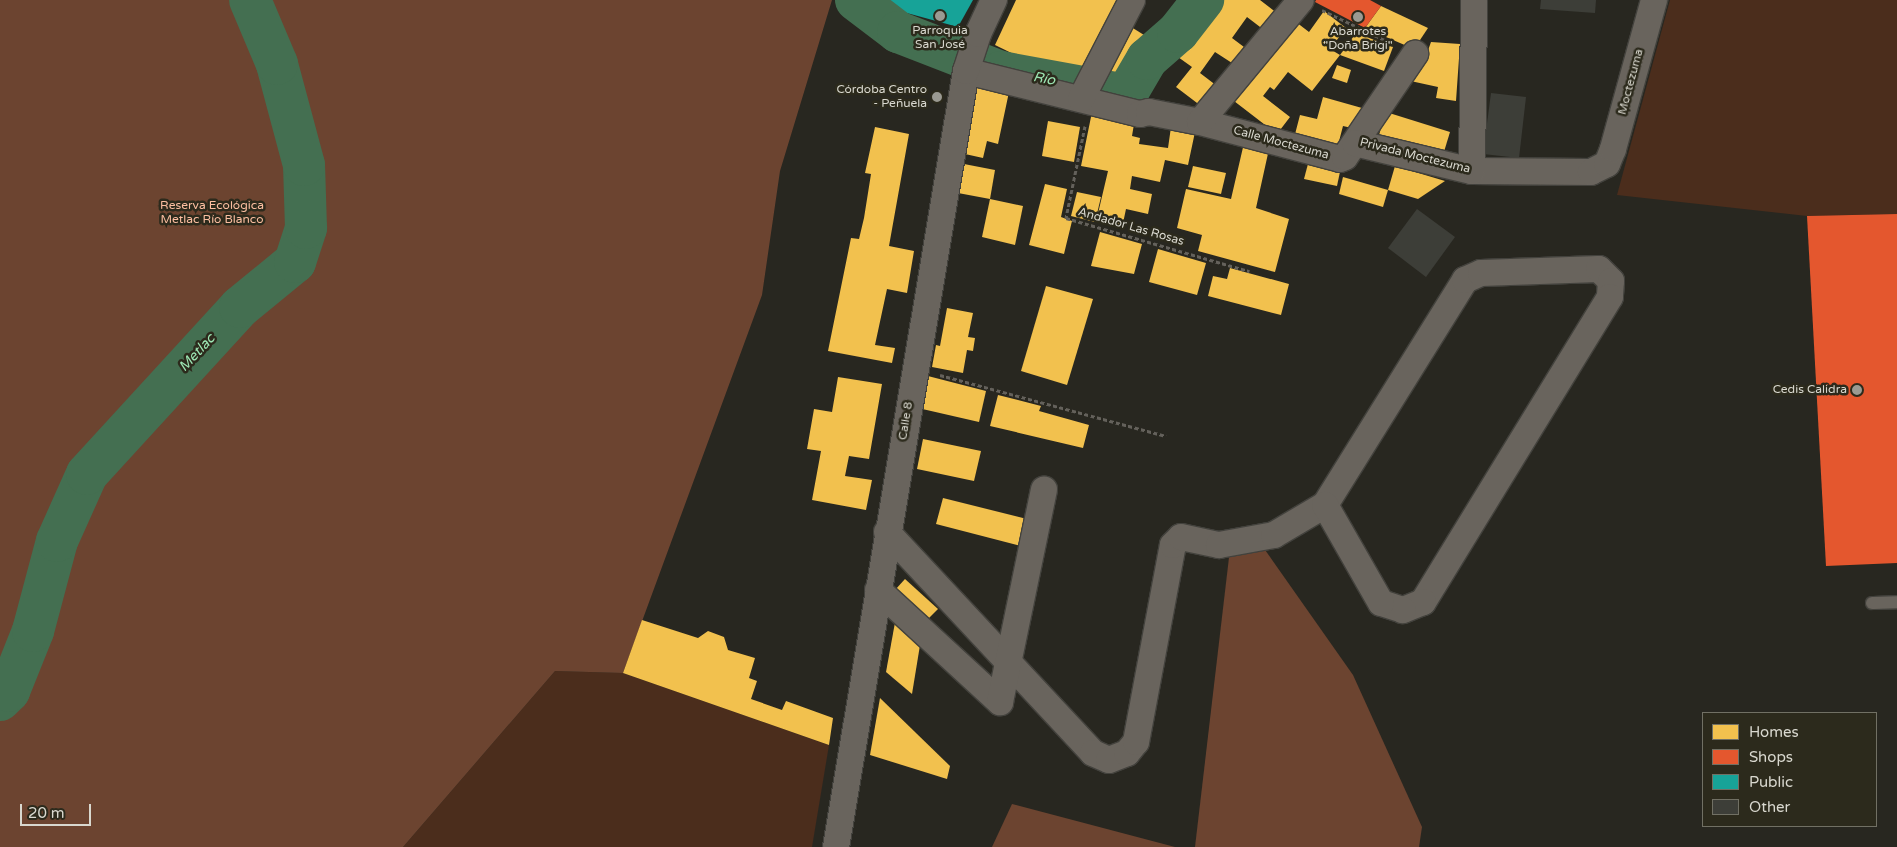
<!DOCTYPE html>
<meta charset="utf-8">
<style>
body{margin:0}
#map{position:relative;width:1897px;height:847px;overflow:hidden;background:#282720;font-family:"Varela Round",sans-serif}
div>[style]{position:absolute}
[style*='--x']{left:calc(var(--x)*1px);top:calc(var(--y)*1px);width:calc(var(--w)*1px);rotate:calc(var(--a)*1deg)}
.green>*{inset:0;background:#4b2d1c}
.forest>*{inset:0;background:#6c4430}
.homes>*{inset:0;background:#f2c14e}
.shops>*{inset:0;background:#e4572e}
.public>*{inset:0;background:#17a398}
.river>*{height:42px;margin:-21px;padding:0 21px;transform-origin:21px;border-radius:21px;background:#446f51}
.building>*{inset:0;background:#3d3e38}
.path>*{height:3px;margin-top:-1.5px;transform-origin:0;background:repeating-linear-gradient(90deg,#64615b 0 4px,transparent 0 6.5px)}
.roads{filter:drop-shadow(1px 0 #43423d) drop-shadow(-1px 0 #43423d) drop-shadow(0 1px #43423d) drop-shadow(0 -1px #43423d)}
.service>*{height:12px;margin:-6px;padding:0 6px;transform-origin:6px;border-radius:6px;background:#69645d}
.minor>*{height:26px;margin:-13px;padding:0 13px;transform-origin:13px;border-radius:13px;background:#69645d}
.dots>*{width:14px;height:14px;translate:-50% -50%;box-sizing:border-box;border:2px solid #2c2a1c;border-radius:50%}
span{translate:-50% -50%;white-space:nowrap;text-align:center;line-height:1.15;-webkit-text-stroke:5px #2c2a1c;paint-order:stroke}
.poi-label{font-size:12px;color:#d9d8cf}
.right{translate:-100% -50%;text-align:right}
.street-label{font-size:12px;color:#d9d8cf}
.park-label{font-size:12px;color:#fbbea0}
.water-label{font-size:14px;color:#9ee8b5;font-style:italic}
.legend{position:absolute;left:1702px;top:712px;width:175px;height:115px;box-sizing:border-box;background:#2c2a1c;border:1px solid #717064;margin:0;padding:6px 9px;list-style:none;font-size:15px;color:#d9d8cf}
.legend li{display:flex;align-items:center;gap:10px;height:25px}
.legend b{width:25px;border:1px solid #717064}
.scale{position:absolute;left:20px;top:804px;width:71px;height:22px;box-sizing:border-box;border:2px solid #d9d8cf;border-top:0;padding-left:6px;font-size:15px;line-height:18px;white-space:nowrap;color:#d9d8cf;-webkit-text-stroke:4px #2c2a1c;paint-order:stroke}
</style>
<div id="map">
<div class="green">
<i style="clip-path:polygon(1670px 0,1897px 0,1897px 214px,1807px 216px,1617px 195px)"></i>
<i style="clip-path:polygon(555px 671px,623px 673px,829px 745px,812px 847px,403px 847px)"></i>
</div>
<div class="forest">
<i style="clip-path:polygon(0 0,832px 0,780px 171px,762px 295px,623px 673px,555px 671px,403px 847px,0 847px)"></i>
<i style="clip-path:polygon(1263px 547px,1353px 675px,1422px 827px,1419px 847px,1195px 847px,1230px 549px)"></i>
<i style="clip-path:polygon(1012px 804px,1175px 847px,992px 847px)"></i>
</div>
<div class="homes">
<i style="clip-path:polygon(1016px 0,1121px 0,1082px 75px,1040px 67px,995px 45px)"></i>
<i style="clip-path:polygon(1213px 0,1260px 0,1277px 13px,1264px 30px,1247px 17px,1232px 38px,1244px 47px,1232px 63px,1215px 52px,1200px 73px,1217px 86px,1201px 106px,1176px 87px,1192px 67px,1171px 52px,1177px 42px,1186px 49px,1207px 21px,1201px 16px)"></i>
<i style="clip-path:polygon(1381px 6px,1428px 28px,1414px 49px,1365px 28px)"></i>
<i style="clip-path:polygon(1324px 11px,1346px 28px,1330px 49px,1340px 55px,1312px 91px,1288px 72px,1274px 90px,1270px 87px,1263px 96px,1290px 117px,1277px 134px,1234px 101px,1296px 22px,1309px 32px)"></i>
<i style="clip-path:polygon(1128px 25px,1144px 35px,1116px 82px,1103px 78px)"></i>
<i style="clip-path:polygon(1356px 33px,1393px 47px,1384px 71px,1340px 55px)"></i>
<i style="clip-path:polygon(1431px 42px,1460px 44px,1456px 101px,1436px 98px,1438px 87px,1406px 80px,1414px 68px,1421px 70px)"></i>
<i style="clip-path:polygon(1337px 65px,1351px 70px,1347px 83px,1332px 78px)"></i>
<i style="clip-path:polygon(976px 86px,1009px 92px,998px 144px,987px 141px,983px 158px,965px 154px)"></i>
<i style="clip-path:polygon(1323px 97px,1362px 108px,1356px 129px,1343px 126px,1337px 149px,1294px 138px,1300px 115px,1317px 119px)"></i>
<i style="clip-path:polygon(1092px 112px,1134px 124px,1132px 136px,1140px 138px,1139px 144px,1168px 148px,1171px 127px,1195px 132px,1188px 165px,1165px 160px,1160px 182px,1132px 176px,1130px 189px,1152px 194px,1148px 214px,1126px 209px,1122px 228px,1096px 222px,1108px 171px,1081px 166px)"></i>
<i style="clip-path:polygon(1386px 112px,1450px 132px,1443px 155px,1379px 135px)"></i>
<i style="clip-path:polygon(1048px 121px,1080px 127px,1074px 162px,1042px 156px)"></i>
<i style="clip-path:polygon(875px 127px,909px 134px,889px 246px,914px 251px,907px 293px,887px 289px,875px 345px,895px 348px,892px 363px,828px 351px,851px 238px,859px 239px,864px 218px,871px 174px,865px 173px)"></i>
<i style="clip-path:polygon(1244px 143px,1269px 149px,1256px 208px,1289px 219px,1275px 272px,1198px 251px,1202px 235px,1177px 228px,1186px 189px,1231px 199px)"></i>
<i style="clip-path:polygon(1309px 160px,1341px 167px,1337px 186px,1304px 179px)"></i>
<i style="clip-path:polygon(964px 164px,995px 170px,990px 199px,958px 193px)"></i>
<i style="clip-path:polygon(1193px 166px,1226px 173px,1221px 194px,1188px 187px)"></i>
<i style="clip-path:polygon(1395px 166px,1445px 181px,1418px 199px,1388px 190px)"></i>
<i style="clip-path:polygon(1343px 177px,1388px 190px,1383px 207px,1339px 194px)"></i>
<i style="clip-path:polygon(1045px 184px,1067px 189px,1061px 217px,1072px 221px,1064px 254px,1029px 245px)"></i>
<i style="clip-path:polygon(1077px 192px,1101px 197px,1095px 222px,1071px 216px)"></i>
<i style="clip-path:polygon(990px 199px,1023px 206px,1015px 245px,982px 237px)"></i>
<i style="clip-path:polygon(1100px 232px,1142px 244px,1134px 274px,1091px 266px)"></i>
<i style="clip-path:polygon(1158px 249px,1206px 263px,1197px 295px,1149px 282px)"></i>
<i style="clip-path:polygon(1230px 268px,1289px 284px,1281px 315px,1208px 296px,1213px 276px,1227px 279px)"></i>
<i style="clip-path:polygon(1046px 286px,1093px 299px,1067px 385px,1021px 371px)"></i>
<i style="clip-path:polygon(947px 308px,973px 313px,968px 337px,975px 338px,973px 351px,967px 350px,963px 373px,932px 367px,936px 345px,940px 346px)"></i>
<i style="clip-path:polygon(924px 375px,986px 391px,979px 422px,918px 408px)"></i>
<i style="clip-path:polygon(838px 377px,882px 384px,869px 459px,849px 456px,845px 476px,872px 480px,866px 510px,812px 500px,821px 451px,807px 449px,814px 409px,832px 412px)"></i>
<i style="clip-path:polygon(998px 395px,1041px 406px,1039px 411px,1089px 425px,1083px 448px,990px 426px)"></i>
<i style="clip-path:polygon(923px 439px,981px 451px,974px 481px,917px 469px)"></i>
<i style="clip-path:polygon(943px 498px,1027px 519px,1021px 546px,936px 524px)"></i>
<i style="clip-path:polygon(905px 579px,938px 609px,927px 620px,895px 590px)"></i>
<i style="clip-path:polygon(896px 617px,921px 639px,912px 694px,886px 672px)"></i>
<i style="clip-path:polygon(642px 620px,698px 638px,708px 631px,724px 637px,728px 650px,755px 658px,749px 678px,757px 681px,751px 699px,782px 710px,786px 701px,833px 718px,829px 745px,623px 673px)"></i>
<i style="clip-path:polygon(880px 698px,950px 766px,947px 779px,870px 755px)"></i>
</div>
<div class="shops">
<i style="clip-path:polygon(1316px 0,1370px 0,1381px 6px,1365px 28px,1315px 2px)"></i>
<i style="clip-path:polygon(1897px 214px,1897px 563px,1826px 566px,1807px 216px)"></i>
</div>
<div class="public">
<i style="clip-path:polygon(876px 0,973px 0,958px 27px,874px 4px)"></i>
</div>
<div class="river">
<i style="--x:856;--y:0;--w:53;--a:37.3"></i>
<i style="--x:898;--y:32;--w:110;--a:21.2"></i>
<i style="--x:1001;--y:72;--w:127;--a:10.4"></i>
<i style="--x:1126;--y:95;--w:42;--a:-59.7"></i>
<i style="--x:1147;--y:59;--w:41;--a:-41.1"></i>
<i style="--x:1178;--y:32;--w:41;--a:-52"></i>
<i style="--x:0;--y:700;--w:13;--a:-45"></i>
<i style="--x:9;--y:691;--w:65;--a:-68.2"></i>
<i style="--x:33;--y:631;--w:93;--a:-75.1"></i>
<i style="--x:57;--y:541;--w:73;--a:-65.9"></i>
<i style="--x:87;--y:474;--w:226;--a:-47.5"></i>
<i style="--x:240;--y:307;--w:71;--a:-39.3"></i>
<i style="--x:295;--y:262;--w:36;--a:-72"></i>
<i style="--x:306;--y:228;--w:63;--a:-91.8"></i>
<i style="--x:304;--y:165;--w:105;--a:-105"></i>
<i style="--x:277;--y:64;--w:69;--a:-112.9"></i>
</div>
<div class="building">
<i style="clip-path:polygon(1541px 0,1596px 0,1595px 13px,1540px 9px)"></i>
<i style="clip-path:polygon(1491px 93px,1526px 97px,1519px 158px,1483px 154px)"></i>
<i style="clip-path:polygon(1417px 209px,1455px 237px,1426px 277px,1388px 248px)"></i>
</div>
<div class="path">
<i style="--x:1322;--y:10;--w:79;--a:25.6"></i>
<i style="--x:1085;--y:126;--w:94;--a:101.7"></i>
<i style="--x:1066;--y:218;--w:191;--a:16.2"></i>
<i style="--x:940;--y:375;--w:234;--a:15.1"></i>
</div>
<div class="roads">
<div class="service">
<i style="--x:1872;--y:603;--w:25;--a:-2"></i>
</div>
<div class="minor">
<i style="--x:966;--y:71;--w:179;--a:13.9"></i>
<i style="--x:1140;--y:114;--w:9;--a:-13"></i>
<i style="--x:1149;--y:112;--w:52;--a:11.1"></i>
<i style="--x:1200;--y:122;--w:145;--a:14.8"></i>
<i style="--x:1340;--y:159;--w:5;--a:-22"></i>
<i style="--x:1345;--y:157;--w:125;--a:-55.8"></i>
<i style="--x:1081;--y:99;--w:111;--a:-62.7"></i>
<i style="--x:1200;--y:122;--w:158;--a:-50.4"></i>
<i style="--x:1355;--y:143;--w:120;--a:13.5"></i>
<i style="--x:1472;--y:171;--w:119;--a:0.5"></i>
<i style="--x:1591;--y:172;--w:18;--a:-27"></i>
<i style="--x:1607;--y:164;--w:16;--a:-68"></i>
<i style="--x:1613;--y:149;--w:155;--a:-74.6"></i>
<i style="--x:1472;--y:171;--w:171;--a:-89.3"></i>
<i style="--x:887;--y:532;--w:302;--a:47"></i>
<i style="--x:1093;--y:753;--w:17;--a:24"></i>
<i style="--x:1109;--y:760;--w:19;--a:-21"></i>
<i style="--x:1127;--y:753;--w:14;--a:-51"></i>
<i style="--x:1136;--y:742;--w:200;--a:-79.4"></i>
<i style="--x:1173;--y:545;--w:11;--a:-45"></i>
<i style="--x:1181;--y:537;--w:39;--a:12"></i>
<i style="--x:1219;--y:545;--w:56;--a:-10.3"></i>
<i style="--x:1274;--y:535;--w:59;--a:-30.5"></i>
<i style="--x:1325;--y:505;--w:265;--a:-58.1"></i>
<i style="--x:1465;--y:280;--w:17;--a:-24"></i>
<i style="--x:1481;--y:273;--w:118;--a:-1.9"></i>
<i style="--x:1599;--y:269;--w:17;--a:45"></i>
<i style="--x:1611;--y:281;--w:16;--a:94"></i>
<i style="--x:1610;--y:297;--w:358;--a:121.5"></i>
<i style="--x:1423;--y:602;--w:22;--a:158"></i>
<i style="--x:1403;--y:610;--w:23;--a:-162"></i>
<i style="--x:1381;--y:603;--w:113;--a:-119.7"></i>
<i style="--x:878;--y:590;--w:166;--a:42.6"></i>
<i style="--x:1000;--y:702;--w:217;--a:-78.3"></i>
<i style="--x:836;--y:847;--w:787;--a:-80.49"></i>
<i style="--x:966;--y:71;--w:39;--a:-72"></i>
<i style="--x:978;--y:34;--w:38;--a:-65"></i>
</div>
</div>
<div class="dots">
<i style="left:940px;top:16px;background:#9b9a92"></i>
<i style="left:1358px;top:17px;background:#9b9a92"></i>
<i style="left:937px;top:97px;background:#9b9a92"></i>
<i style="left:1857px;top:390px;background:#9b9a92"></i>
</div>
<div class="poi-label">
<span style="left:940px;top:38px">Parroquia<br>San José</span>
<span style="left:1358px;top:39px">Abarrotes<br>"Doña Brigi"</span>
<span class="right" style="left:927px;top:97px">Córdoba Centro<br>- Peñuela</span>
<span class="right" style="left:1847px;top:390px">Cedis Calidra</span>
</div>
<div class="street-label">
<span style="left:1631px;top:82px;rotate:-75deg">Moctezuma</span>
<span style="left:1281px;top:143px;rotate:15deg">Calle Moctezuma</span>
<span style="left:1415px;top:156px;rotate:14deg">Privada Moctezuma</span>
<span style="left:1131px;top:227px;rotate:16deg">Andador Las Rosas</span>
<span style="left:906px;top:421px;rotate:-81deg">Calle 8</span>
</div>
<div class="park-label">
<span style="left:212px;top:213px">Reserva Ecológica<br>Metlac Río Blanco</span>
</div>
<div class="water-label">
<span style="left:1044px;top:79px;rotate:11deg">Río</span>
<span style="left:197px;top:353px;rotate:-47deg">Metlac</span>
</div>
<ul class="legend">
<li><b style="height:14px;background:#f2c14e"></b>Homes</li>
<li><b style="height:14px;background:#e4572e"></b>Shops</li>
<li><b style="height:14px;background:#17a398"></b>Public</li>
<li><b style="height:14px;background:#3d3e38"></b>Other</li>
</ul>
<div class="scale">20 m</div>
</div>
